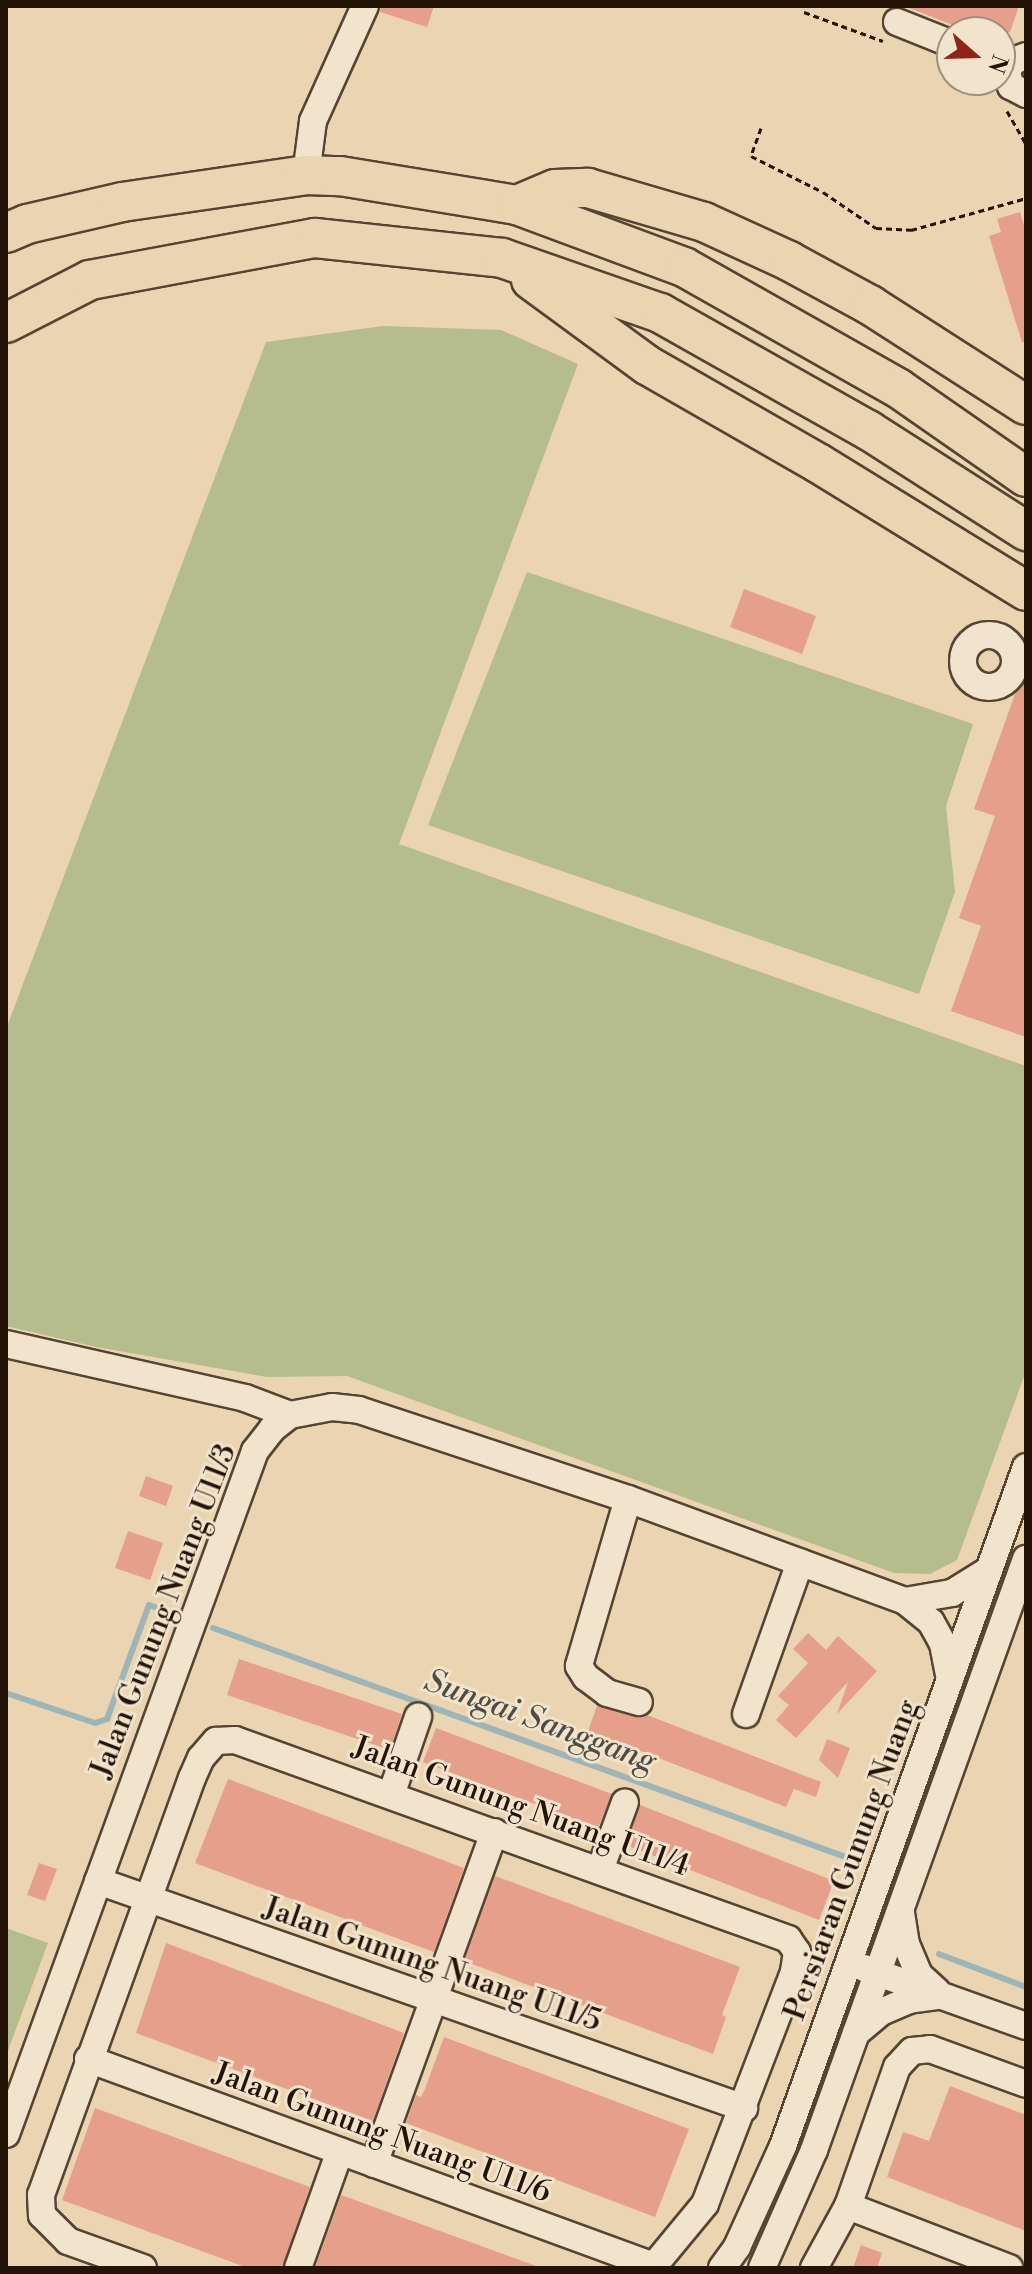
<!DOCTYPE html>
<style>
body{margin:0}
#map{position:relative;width:1032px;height:2274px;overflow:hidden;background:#ead4b1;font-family:"Libre Bodoni",serif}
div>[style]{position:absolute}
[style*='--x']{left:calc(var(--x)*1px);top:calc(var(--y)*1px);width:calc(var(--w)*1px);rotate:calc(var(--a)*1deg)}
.green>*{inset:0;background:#b5bd8d}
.stream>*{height:6px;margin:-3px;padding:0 3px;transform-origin:3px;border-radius:3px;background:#9eb5b8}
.building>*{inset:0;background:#e59f8b}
.path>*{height:3px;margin-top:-1.5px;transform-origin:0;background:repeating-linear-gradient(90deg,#231407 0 6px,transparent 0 10px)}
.roads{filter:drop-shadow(2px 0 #554432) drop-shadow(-2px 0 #554432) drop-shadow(0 2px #554432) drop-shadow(0 -2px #554432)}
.minor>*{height:26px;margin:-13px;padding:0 13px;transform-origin:13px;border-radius:13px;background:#f1e3cc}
.minor>.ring{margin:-13px;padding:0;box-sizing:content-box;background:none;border:26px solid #f1e3cc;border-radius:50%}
.highway>*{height:38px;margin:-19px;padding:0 19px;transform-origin:19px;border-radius:19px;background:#ead4b1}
span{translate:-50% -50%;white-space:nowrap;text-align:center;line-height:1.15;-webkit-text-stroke:6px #f1e3cc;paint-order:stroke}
.street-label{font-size:30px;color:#231407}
.water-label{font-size:32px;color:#4e4c45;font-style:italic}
.frame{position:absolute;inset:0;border:8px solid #231407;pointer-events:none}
.north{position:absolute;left:936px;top:16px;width:80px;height:80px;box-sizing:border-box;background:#f1e3cc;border:2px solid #9f907d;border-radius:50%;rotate:110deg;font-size:22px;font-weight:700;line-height:32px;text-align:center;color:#231407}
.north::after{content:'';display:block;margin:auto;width:28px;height:36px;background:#8f2418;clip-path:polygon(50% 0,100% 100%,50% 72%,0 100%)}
</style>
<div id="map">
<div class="green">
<i style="clip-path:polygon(383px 326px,501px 330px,578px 364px,399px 844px,1026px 1066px,1026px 1371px,957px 1560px,930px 1574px,894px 1573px,347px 1376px,267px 1377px,96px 1347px,6px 1326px,6px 1029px,266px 342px)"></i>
<i style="clip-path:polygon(527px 572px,973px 724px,946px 806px,955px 892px,919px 994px,428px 825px)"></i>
<i style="clip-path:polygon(6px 1928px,48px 1943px,6px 2056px)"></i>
</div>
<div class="stream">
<i style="--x:213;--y:1628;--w:679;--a:19.9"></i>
<i style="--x:6;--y:1693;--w:94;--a:18.6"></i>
<i style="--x:95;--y:1723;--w:13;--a:-18"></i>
<i style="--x:107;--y:1719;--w:121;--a:-69.8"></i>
<i style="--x:149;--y:1605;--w:28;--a:19"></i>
<i style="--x:939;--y:1954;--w:93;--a:20.8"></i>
</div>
<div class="building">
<i style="clip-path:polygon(381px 6px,434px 6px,427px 27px,380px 12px)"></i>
<i style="clip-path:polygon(904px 6px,1019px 6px,1010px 32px,971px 32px)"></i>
<i style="clip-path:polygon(1020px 212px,1026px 232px,1026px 342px,1022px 342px,989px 236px,1001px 232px,997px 219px)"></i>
<i style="clip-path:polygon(744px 589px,816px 616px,802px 654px,730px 627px)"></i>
<i style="clip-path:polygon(1024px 669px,1026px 670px,1026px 1037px,951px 1011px,981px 926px,959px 918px,995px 816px,974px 809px)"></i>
<i style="clip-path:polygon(146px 1476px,173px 1486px,166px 1506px,139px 1496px)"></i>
<i style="clip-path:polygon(128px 1531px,163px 1543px,150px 1580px,115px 1568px)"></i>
<i style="clip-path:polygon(808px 1633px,826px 1650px,838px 1636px,877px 1671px,837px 1714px,848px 1682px,796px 1738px,776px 1720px,789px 1705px,778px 1696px,808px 1663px,793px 1649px)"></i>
<i style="clip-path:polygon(239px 1659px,402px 1714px,390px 1750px,227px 1695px)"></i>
<i style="clip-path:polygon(597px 1706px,635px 1717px,647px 1715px,821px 1782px,816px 1797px,794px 1789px,786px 1807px,588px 1731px)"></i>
<i style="clip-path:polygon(436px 1728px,612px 1794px,598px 1828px,423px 1762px)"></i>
<i style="clip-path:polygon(827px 1739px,850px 1748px,838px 1778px,819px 1760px)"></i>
<i style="clip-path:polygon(228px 1779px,464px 1868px,434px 1952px,195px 1863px)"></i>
<i style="clip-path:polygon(640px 1805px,834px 1881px,819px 1920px,626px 1845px)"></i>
<i style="clip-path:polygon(39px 1863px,57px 1869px,45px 1901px,27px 1895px)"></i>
<i style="clip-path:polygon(495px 1876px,740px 1967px,722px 2015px,726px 2017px,713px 2054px,464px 1961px)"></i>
<i style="clip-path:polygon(166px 1943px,404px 2033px,373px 2121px,136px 2033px)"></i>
<i style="clip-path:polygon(444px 2037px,689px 2129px,655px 2217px,406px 2123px,416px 2095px,421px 2097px,425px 2089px)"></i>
<i style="clip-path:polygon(950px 2086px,1026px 2115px,1026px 2231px,887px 2177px,903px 2132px,929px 2141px)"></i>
<i style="clip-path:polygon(95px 2108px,310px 2187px,282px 2268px,248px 2268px,62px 2200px)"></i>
<i style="clip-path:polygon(341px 2195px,536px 2266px,536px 2268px,315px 2268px)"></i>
<i style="clip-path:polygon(861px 2245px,882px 2253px,877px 2268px,853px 2268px)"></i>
</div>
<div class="path">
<i style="--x:804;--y:12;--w:84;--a:20.2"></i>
<i style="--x:1007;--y:111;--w:38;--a:60"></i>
<i style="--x:761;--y:128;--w:30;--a:110"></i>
<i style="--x:751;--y:156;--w:80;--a:26.6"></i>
<i style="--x:823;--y:192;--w:64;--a:34.2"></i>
<i style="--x:876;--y:228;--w:35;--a:3"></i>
<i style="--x:911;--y:230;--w:119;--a:-15.5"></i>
</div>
<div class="roads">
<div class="minor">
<i style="--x:897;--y:22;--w:59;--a:21.8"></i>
<i style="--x:1026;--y:56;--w:16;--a:158"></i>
<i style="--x:1011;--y:62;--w:13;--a:108"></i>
<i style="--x:1007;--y:74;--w:13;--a:72"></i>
<i style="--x:1011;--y:86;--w:17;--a:28"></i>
<i style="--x:306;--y:175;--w:54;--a:-82.6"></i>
<i style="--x:313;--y:121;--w:126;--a:-65.7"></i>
<i class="ring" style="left:963px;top:635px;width:26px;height:26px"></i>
<i style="--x:6;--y:1344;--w:245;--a:12.7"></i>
<i style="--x:245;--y:1398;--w:48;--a:20.7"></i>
<i style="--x:628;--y:1499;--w:174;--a:106.4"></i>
<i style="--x:579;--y:1666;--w:13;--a:58"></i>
<i style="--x:586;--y:1677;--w:26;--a:37"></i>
<i style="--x:607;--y:1693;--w:33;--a:16"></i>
<i style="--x:905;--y:1601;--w:48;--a:-9.7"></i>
<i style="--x:952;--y:1593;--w:44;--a:-31.9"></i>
<i style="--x:746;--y:1714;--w:161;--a:-70.4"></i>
<i style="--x:391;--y:1795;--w:83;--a:-70.9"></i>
<i style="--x:600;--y:1870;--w:72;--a:-69.8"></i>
<i style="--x:98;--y:1881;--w:685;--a:19.36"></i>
<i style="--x:901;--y:1913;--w:31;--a:81"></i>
<i style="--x:906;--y:1944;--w:34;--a:67"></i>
<i style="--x:919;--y:1975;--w:24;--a:42"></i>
<i style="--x:864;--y:1968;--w:172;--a:19.7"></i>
<i style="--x:856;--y:2033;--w:33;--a:-40"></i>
<i style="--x:881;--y:2012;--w:30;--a:-23"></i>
<i style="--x:909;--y:2000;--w:28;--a:-8"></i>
<i style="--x:88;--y:2059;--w:603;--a:20.09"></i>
<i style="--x:6;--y:2134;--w:727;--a:-69.97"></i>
<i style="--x:255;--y:1451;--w:28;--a:-52"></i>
<i style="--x:272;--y:1429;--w:23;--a:-38"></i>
<i style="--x:290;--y:1415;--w:43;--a:-10.8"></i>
<i style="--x:332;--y:1407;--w:27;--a:6"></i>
<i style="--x:359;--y:1410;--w:283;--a:18.3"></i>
<i style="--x:628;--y:1499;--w:295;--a:20.2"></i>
<i style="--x:905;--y:1601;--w:33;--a:39"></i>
<i style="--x:931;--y:1622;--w:25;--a:61"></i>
<i style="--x:943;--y:1644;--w:36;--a:79"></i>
<i style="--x:374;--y:2164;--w:353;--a:-70.1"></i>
<i style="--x:848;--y:2206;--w:173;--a:21.1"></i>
<i style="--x:143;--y:2268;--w:80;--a:-160.2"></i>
<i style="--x:68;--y:2241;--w:37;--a:-135"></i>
<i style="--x:42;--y:2215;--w:20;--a:-93"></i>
<i style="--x:41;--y:2195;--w:443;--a:-70.1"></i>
<i style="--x:192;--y:1778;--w:22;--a:-66"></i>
<i style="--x:201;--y:1758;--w:23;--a:-49"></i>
<i style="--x:216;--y:1741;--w:19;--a:-3"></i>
<i style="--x:235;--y:1740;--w:588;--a:19.79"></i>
<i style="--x:788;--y:1939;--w:16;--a:55"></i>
<i style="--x:797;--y:1952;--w:20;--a:99"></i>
<i style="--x:794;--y:1972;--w:248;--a:111"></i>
<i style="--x:705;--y:2204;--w:83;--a:129.6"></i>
<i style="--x:298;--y:2268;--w:124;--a:-70.3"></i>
<i style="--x:722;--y:2268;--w:26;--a:-54"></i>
<i style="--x:737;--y:2247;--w:111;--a:-65.5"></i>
<i style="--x:783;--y:2146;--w:721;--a:-70.31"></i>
<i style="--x:762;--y:2268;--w:129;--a:-66.2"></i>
<i style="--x:814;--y:2150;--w:628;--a:-70.27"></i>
<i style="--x:814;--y:2268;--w:71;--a:-61.3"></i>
<i style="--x:848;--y:2206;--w:147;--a:-70.6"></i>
<i style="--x:897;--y:2067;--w:22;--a:-47"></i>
<i style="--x:912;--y:2051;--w:18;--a:-6"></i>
<i style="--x:930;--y:2049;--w:102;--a:20"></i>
</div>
<div class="highway">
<i style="--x:517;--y:205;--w:41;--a:-22.8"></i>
<i style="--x:555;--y:189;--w:33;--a:-2"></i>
<i style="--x:588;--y:188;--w:121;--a:16.3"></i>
<i style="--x:704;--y:222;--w:94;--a:24.6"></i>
<i style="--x:789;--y:261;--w:92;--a:28.5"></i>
<i style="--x:870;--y:305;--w:185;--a:32.7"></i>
<i style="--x:6;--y:233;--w:23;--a:-23"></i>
<i style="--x:27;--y:224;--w:98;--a:-13"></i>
<i style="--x:122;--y:202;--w:186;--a:-8.3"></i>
<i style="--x:306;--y:175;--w:34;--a:2"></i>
<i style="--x:340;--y:176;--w:179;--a:9.3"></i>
<i style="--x:517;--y:205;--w:178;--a:20.4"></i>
<i style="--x:684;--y:267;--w:246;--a:29.5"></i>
<i style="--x:898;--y:388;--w:156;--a:34.8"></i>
<i style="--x:531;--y:280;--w:144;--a:36.2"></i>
<i style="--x:647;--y:365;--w:197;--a:29.8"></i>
<i style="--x:818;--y:463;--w:244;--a:31.6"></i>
<i style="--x:6;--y:323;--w:94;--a:-27.1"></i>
<i style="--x:90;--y:280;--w:229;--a:-10.6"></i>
<i style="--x:315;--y:238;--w:188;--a:6.1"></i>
<i style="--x:502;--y:258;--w:167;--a:19.2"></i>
<i style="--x:660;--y:313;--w:239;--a:29.4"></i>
<i style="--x:868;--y:430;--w:188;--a:32.6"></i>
</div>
</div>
<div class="street-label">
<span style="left:164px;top:1611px;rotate:-69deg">Jalan Gunung Nuang U11/3</span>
<span style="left:521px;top:1807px;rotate:20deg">Jalan Gunung Nuang U11/4</span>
<span style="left:852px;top:1860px;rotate:-70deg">Persiaran Gunung Nuang</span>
<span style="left:432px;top:1965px;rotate:19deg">Jalan Gunung Nuang U11/5</span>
<span style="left:382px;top:2133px;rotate:20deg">Jalan Gunung Nuang U11/6</span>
</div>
<div class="water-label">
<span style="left:540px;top:1721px;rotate:20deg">Sungai Sanggang</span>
</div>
<div class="frame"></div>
<div class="north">N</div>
</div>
